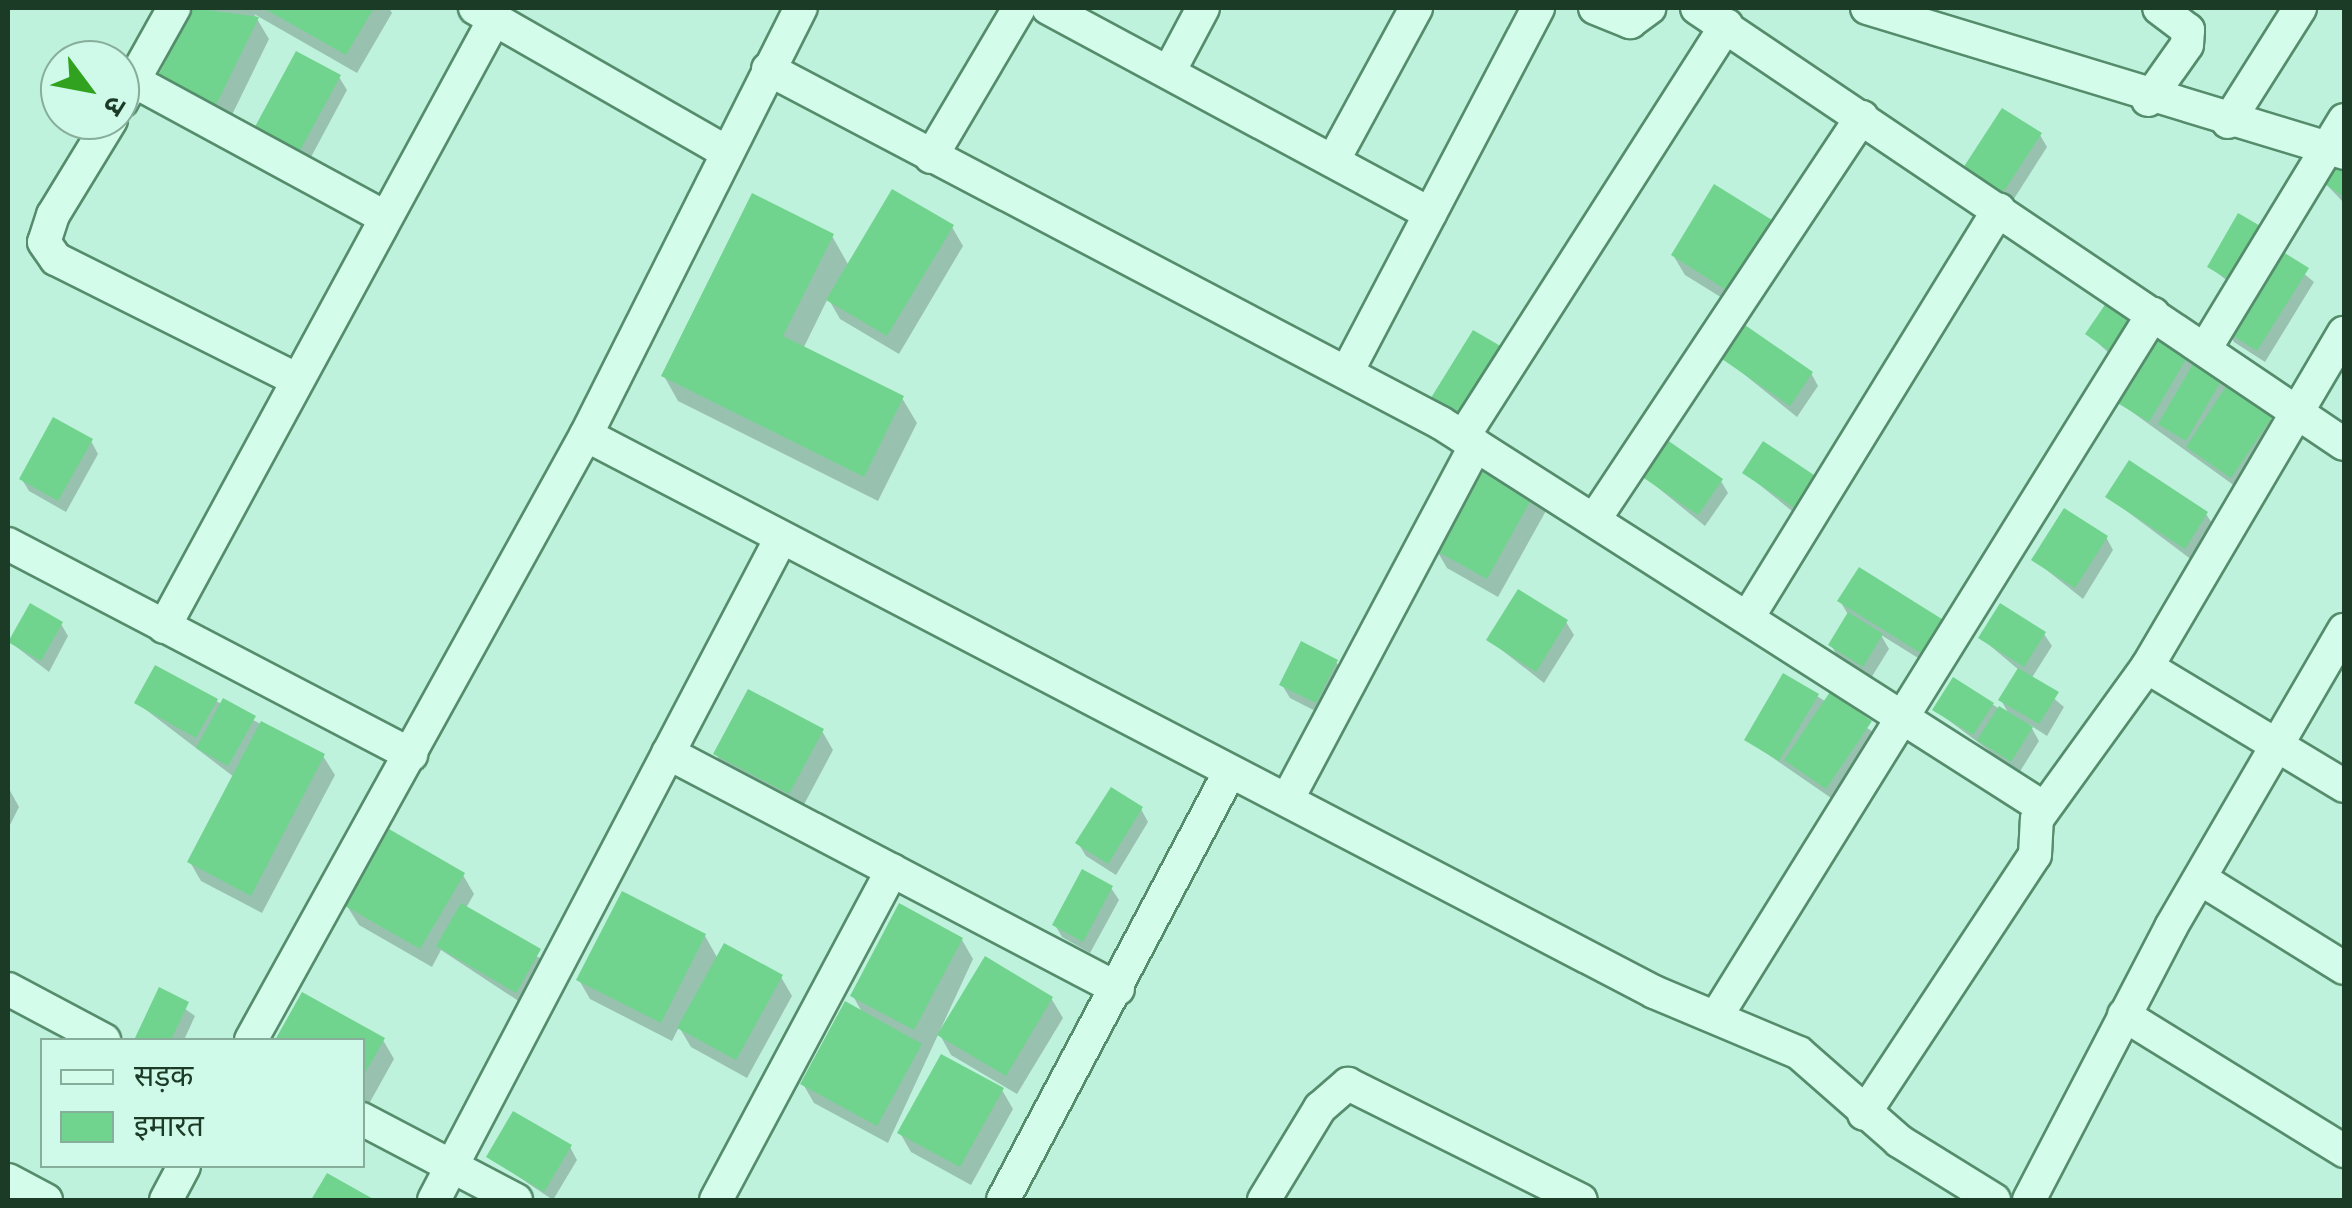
<!DOCTYPE html>
<meta charset="utf-8">
<style>
body{margin:0}
#map{position:relative;width:2352px;height:1208px;overflow:hidden;background:#bff2dc;font-family:Spectral,"Noto Sans Devanagari",serif}
div>[style]{position:absolute}
[style*='--x']{left:calc(var(--x)*1px);top:calc(var(--y)*1px);width:calc(var(--w)*1px);rotate:calc(var(--a)*1deg)}
.shadow>*{inset:0;background:#0003}
.building>*{inset:0;background:#71d48e}
.roads{filter:drop-shadow(2px 0 #558d6c) drop-shadow(-2px 0 #558d6c) drop-shadow(0 2px #558d6c) drop-shadow(0 -2px #558d6c)}
.street>*{height:32px;margin:-16px;padding:0 16px;transform-origin:16px;border-radius:16px;background:#d3fceb}
span{translate:-50% -50%;white-space:nowrap;text-align:center;line-height:1.15;-webkit-text-stroke:9px #cff9e8;paint-order:stroke}
.frame{position:absolute;inset:0;border:10px solid #1b3b27;pointer-events:none}
.legend{position:absolute;left:40px;top:1038px;width:325px;height:130px;box-sizing:border-box;background:#cff9e8;border:2px solid #87ad9b;margin:0;padding:12px 18px;list-style:none;font-size:30px;color:#1b3b27}
.legend li{display:flex;align-items:center;gap:20px;height:50px}
.legend b{width:50px;border:2px solid #87ad9b}
.north{position:absolute;left:40px;top:40px;width:100px;height:100px;box-sizing:border-box;background:#cff9e8;border:2px solid #87ad9b;border-radius:50%;rotate:122deg;font-size:28px;font-weight:700;line-height:40px;text-align:center;color:#1b3b27}
.north::after{content:'';display:block;margin:auto;width:35px;height:45px;background:#31a21f;clip-path:polygon(50% 0,100% 100%,50% 72%,0 100%)}
</style>
<div id="map">
<div class="shadow">
<i style="clip-path:polygon(194px 8px,389px 8px,392px 13px,357px 73px,254px 14px,269px 39px,228px 123px,161px 76px)"></i>
<i style="clip-path:polygon(339px 77px,347px 90px,304px 170px,261px 146px)"></i>
<i style="clip-path:polygon(2040px 135px,2047px 147px,2010px 205px,1973px 181px)"></i>
<i style="clip-path:polygon(2344px 164px,2344px 203px,2322px 180px)"></i>
<i style="clip-path:polygon(1715px 188px,1748px 314px,1685px 275px,1673px 255px)"></i>
<i style="clip-path:polygon(952px 227px,963px 246px,899px 354px,840px 319px,828px 298px,803px 349px,902px 398px,917px 423px,878px 501px,678px 401px,664px 376px,832px 236px,849px 266px)"></i>
<i style="clip-path:polygon(2273px 248px,2314px 282px,2265px 362px,2234px 342px,2227px 330px,2247px 297px,2210px 267px)"></i>
<i style="clip-path:polygon(2149px 328px,2123px 366px,2088px 334px)"></i>
<i style="clip-path:polygon(2188px 356px,2280px 427px,2239px 489px,2114px 399px)"></i>
<i style="clip-path:polygon(1725px 359px,1811px 373px,1818px 386px,1797px 417px)"></i>
<i style="clip-path:polygon(91px 441px,98px 454px,66px 512px,29px 491px,21px 478px)"></i>
<i style="clip-path:polygon(1764px 445px,1803px 520px,1745px 473px)"></i>
<i style="clip-path:polygon(1484px 461px,1547px 509px,1498px 597px,1447px 568px,1436px 549px)"></i>
<i style="clip-path:polygon(1641px 474px,1721px 481px,1728px 493px,1705px 526px)"></i>
<i style="clip-path:polygon(2108px 497px,2206px 514px,2214px 526px,2192px 560px)"></i>
<i style="clip-path:polygon(2106px 537px,2113px 550px,2083px 599px,2034px 560px)"></i>
<i style="clip-path:polygon(1840px 601px,1943px 623px,1931px 666px,1881px 635px,1889px 649px,1871px 678px,1838px 657px,1831px 645px,1849px 616px)"></i>
<i style="clip-path:polygon(1566px 622px,1574px 635px,1544px 683px,1489px 640px)"></i>
<i style="clip-path:polygon(61px 624px,68px 636px,49px 672px,10px 642px)"></i>
<i style="clip-path:polygon(2044px 634px,2052px 646px,2031px 679px,2064px 707px,2047px 736px,2030px 725px,2039px 741px,2019px 773px,1935px 710px,1992px 704px,2010px 716px,2001px 700px,2019px 670px,1981px 638px)"></i>
<i style="clip-path:polygon(1336px 662px,1344px 674px,1323px 715px,1290px 698px,1282px 685px)"></i>
<i style="clip-path:polygon(1817px 696px,1878px 735px,1834px 800px,1747px 740px)"></i>
<i style="clip-path:polygon(216px 701px,323px 756px,335px 775px,262px 913px,201px 881px,190px 862px,234px 777px,137px 703px)"></i>
<i style="clip-path:polygon(822px 731px,833px 750px,800px 812px,727px 774px,716px 754px)"></i>
<i style="clip-path:polygon(8px 787px,19px 807px,8px 829px)"></i>
<i style="clip-path:polygon(1141px 809px,1148px 822px,1116px 875px,1086px 856px,1078px 843px)"></i>
<i style="clip-path:polygon(463px 875px,474px 894px,466px 908px,547px 963px,523px 1004px,441px 950px,432px 967px,359px 925px,347px 906px)"></i>
<i style="clip-path:polygon(1111px 888px,1119px 900px,1090px 953px,1062px 937px,1055px 925px)"></i>
<i style="clip-path:polygon(705px 936px,718px 959px,781px 977px,792px 996px,747px 1078px,691px 1047px,679px 1027px,672px 1041px,590px 999px,579px 980px)"></i>
<i style="clip-path:polygon(962px 940px,973px 959px,888px 1143px,814px 1103px,803px 1084px,863px 1014px,853px 996px)"></i>
<i style="clip-path:polygon(160px 991px,195px 1016px,184px 1040px,137px 1040px)"></i>
<i style="clip-path:polygon(303px 995px,383px 1040px,394px 1059px,365px 1111px,362px 1040px,277px 1040px)"></i>
<i style="clip-path:polygon(1051px 998px,1063px 1018px,1017px 1094px,951px 1055px,940px 1035px)"></i>
<i style="clip-path:polygon(1002px 1090px,1013px 1109px,971px 1185px,911px 1152px,900px 1133px)"></i>
<i style="clip-path:polygon(570px 1147px,577px 1160px,553px 1200px,489px 1157px)"></i>
</div>
<div class="building">
<i style="clip-path:polygon(192px 8px,259px 17px,216px 105px,158px 76px)"></i>
<i style="clip-path:polygon(263px 8px,374px 8px,346px 55px)"></i>
<i style="clip-path:polygon(296px 51px,341px 75px,296px 158px,251px 134px)"></i>
<i style="clip-path:polygon(2002px 108px,2042px 133px,2002px 194px,1963px 168px)"></i>
<i style="clip-path:polygon(2331px 156px,2344px 161px,2344px 197px,2319px 180px)"></i>
<i style="clip-path:polygon(1714px 184px,1780px 225px,1736px 296px,1671px 255px)"></i>
<i style="clip-path:polygon(892px 189px,954px 225px,887px 336px,826px 300px)"></i>
<i style="clip-path:polygon(752px 193px,834px 234px,783px 336px,904px 396px,864px 477px,661px 376px)"></i>
<i style="clip-path:polygon(2238px 213px,2269px 231px,2238px 285px,2207px 267px)"></i>
<i style="clip-path:polygon(2275px 247px,2309px 268px,2257px 351px,2224px 330px)"></i>
<i style="clip-path:polygon(2113px 293px,2143px 314px,2115px 355px,2085px 334px)"></i>
<i style="clip-path:polygon(1745px 325px,1813px 372px,1790px 406px,1722px 359px)"></i>
<i style="clip-path:polygon(1473px 330px,1509px 351px,1465px 424px,1429px 401px)"></i>
<i style="clip-path:polygon(2152px 331px,2189px 354px,2149px 422px,2111px 399px)"></i>
<i style="clip-path:polygon(2193px 364px,2221px 381px,2186px 441px,2158px 424px)"></i>
<i style="clip-path:polygon(2229px 382px,2275px 413px,2231px 478px,2186px 447px)"></i>
<i style="clip-path:polygon(53px 417px,93px 439px,58px 501px,19px 479px)"></i>
<i style="clip-path:polygon(1663px 437px,1723px 479px,1698px 515px,1638px 474px)"></i>
<i style="clip-path:polygon(1763px 441px,1817px 477px,1796px 509px,1742px 473px)"></i>
<i style="clip-path:polygon(1483px 457px,1538px 487px,1487px 579px,1433px 549px)"></i>
<i style="clip-path:polygon(2129px 460px,2208px 512px,2185px 549px,2105px 497px)"></i>
<i style="clip-path:polygon(2064px 508px,2108px 536px,2075px 588px,2031px 560px)"></i>
<i style="clip-path:polygon(1859px 567px,1945px 621px,1924px 655px,1837px 601px)"></i>
<i style="clip-path:polygon(1518px 589px,1568px 620px,1536px 672px,1486px 640px)"></i>
<i style="clip-path:polygon(30px 603px,63px 622px,41px 661px,8px 642px)"></i>
<i style="clip-path:polygon(2000px 603px,2046px 632px,2024px 667px,1978px 638px)"></i>
<i style="clip-path:polygon(1848px 612px,1883px 634px,1863px 667px,1828px 645px)"></i>
<i style="clip-path:polygon(1301px 641px,1338px 660px,1316px 703px,1279px 685px)"></i>
<i style="clip-path:polygon(155px 665px,218px 699px,196px 738px,134px 703px)"></i>
<i style="clip-path:polygon(2018px 668px,2059px 692px,2039px 724px,1998px 700px)"></i>
<i style="clip-path:polygon(1783px 673px,1819px 694px,1779px 761px,1744px 740px)"></i>
<i style="clip-path:polygon(1953px 677px,1994px 703px,1973px 735px,1932px 710px)"></i>
<i style="clip-path:polygon(748px 689px,824px 729px,789px 794px,713px 754px)"></i>
<i style="clip-path:polygon(1830px 692px,1872px 721px,1826px 789px,1784px 760px)"></i>
<i style="clip-path:polygon(223px 698px,256px 716px,228px 766px,196px 748px)"></i>
<i style="clip-path:polygon(1999px 706px,2033px 727px,2011px 762px,1977px 740px)"></i>
<i style="clip-path:polygon(261px 721px,325px 754px,251px 896px,187px 862px)"></i>
<i style="clip-path:polygon(1111px 787px,1143px 807px,1108px 864px,1075px 843px)"></i>
<i style="clip-path:polygon(389px 829px,465px 873px,420px 949px,345px 906px)"></i>
<i style="clip-path:polygon(1082px 869px,1113px 886px,1083px 942px,1052px 925px)"></i>
<i style="clip-path:polygon(622px 891px,706px 934px,661px 1023px,576px 980px)"></i>
<i style="clip-path:polygon(461px 903px,541px 949px,516px 993px,436px 946px)"></i>
<i style="clip-path:polygon(899px 903px,963px 938px,914px 1030px,850px 996px)"></i>
<i style="clip-path:polygon(724px 943px,783px 975px,736px 1060px,677px 1028px)"></i>
<i style="clip-path:polygon(985px 956px,1053px 997px,1006px 1076px,937px 1035px)"></i>
<i style="clip-path:polygon(159px 987px,189px 1002px,171px 1040px,134px 1040px)"></i>
<i style="clip-path:polygon(302px 992px,385px 1038px,362px 1078px,362px 1040px,275px 1040px)"></i>
<i style="clip-path:polygon(845px 1001px,922px 1044px,877px 1126px,800px 1084px)"></i>
<i style="clip-path:polygon(941px 1054px,1004px 1088px,960px 1167px,897px 1133px)"></i>
<i style="clip-path:polygon(513px 1111px,572px 1145px,544px 1192px,486px 1157px)"></i>
<i style="clip-path:polygon(327px 1173px,375px 1200px,311px 1200px)"></i>
</div>
<div class="roads">
<div class="street">
<i style="--x:475;--y:8;--w:286;--a:29.8"></i>
<i style="--x:1048;--y:8;--w:434;--a:28.3"></i>
<i style="--x:1595;--y:8;--w:38;--a:22"></i>
<i style="--x:1630;--y:22;--w:24;--a:-36"></i>
<i style="--x:1697;--y:8;--w:780;--a:33.98"></i>
<i style="--x:1867;--y:8;--w:499;--a:16.9"></i>
<i style="--x:768;--y:69;--w:760;--a:27.74"></i>
<i style="--x:1441;--y:423;--w:715;--a:32.56"></i>
<i style="--x:1170;--y:70;--w:70;--a:-62"></i>
<i style="--x:134;--y:81;--w:285;--a:28.5"></i>
<i style="--x:2148;--y:100;--w:67;--a:-54.7"></i>
<i style="--x:2187;--y:45;--w:15;--a:-86"></i>
<i style="--x:2188;--y:30;--w:36;--a:-143"></i>
<i style="--x:122;--y:101;--w:107;--a:-60.8"></i>
<i style="--x:111;--y:120;--w:111;--a:121.4"></i>
<i style="--x:53;--y:215;--w:28;--a:108"></i>
<i style="--x:44;--y:242;--w:21;--a:55"></i>
<i style="--x:56;--y:259;--w:268;--a:26.6"></i>
<i style="--x:2228;--y:122;--w:135;--a:-57.7"></i>
<i style="--x:931;--y:157;--w:173;--a:-59.4"></i>
<i style="--x:1333;--y:161;--w:174;--a:-61.5"></i>
<i style="--x:2205;--y:349;--w:268;--a:-58.7"></i>
<i style="--x:1347;--y:372;--w:411;--a:-62.3"></i>
<i style="--x:586;--y:435;--w:1205;--a:27.54"></i>
<i style="--x:1654;--y:992;--w:157;--a:22.8"></i>
<i style="--x:1799;--y:1053;--w:133;--a:41.3"></i>
<i style="--x:1899;--y:1141;--w:112;--a:31.8"></i>
<i style="--x:1463;--y:437;--w:489;--a:-57.4"></i>
<i style="--x:1594;--y:520;--w:484;--a:-56.4"></i>
<i style="--x:8;--y:544;--w:455;--a:27.6"></i>
<i style="--x:1750;--y:614;--w:475;--a:-58.4"></i>
<i style="--x:164;--y:627;--w:693;--a:-61.48"></i>
<i style="--x:2147;--y:667;--w:230;--a:31.1"></i>
<i style="--x:668;--y:753;--w:508;--a:27.67"></i>
<i style="--x:1287;--y:800;--w:402;--a:-62"></i>
<i style="--x:2201;--y:879;--w:168;--a:31.9"></i>
<i style="--x:8;--y:989;--w:109;--a:28"></i>
<i style="--x:2124;--y:1015;--w:259;--a:31.7"></i>
<i style="--x:1716;--y:1017;--w:828;--a:-58.13"></i>
<i style="--x:251;--y:1040;--w:692;--a:-61.03"></i>
<i style="--x:586;--y:435;--w:478;--a:-63.3"></i>
<i style="--x:1864;--y:1114;--w:310;--a:-56.6"></i>
<i style="--x:2035;--y:855;--w:36;--a:-87"></i>
<i style="--x:2037;--y:819;--w:188;--a:-54.1"></i>
<i style="--x:2147;--y:667;--w:388;--a:-59.5"></i>
<i style="--x:362;--y:1119;--w:174;--a:27.7"></i>
<i style="--x:8;--y:1180;--w:43;--a:27.8"></i>
<i style="--x:166;--y:1200;--w:38;--a:-62"></i>
<i style="--x:434;--y:1200;--w:745;--a:-62.33"></i>
<i style="--x:716;--y:1200;--w:374;--a:-61.9"></i>
<i style="--x:1003;--y:1200;--w:485;--a:-62.1"></i>
<i style="--x:1264;--y:1200;--w:108;--a:-58.7"></i>
<i style="--x:1320;--y:1108;--w:37;--a:-41"></i>
<i style="--x:1348;--y:1084;--w:260;--a:26.5"></i>
<i style="--x:2029;--y:1200;--w:308;--a:-62.5"></i>
<i style="--x:2171;--y:927;--w:344;--a:-59.8"></i>
</div>
</div>
<div class="frame"></div>
<ul class="legend">
<li><b style="height:12px;background:#d3fceb"></b>सड़क</li>
<li><b style="height:28px;background:#71d48e"></b>इमारत</li>
</ul>
<div class="north">उ</div>
</div>
